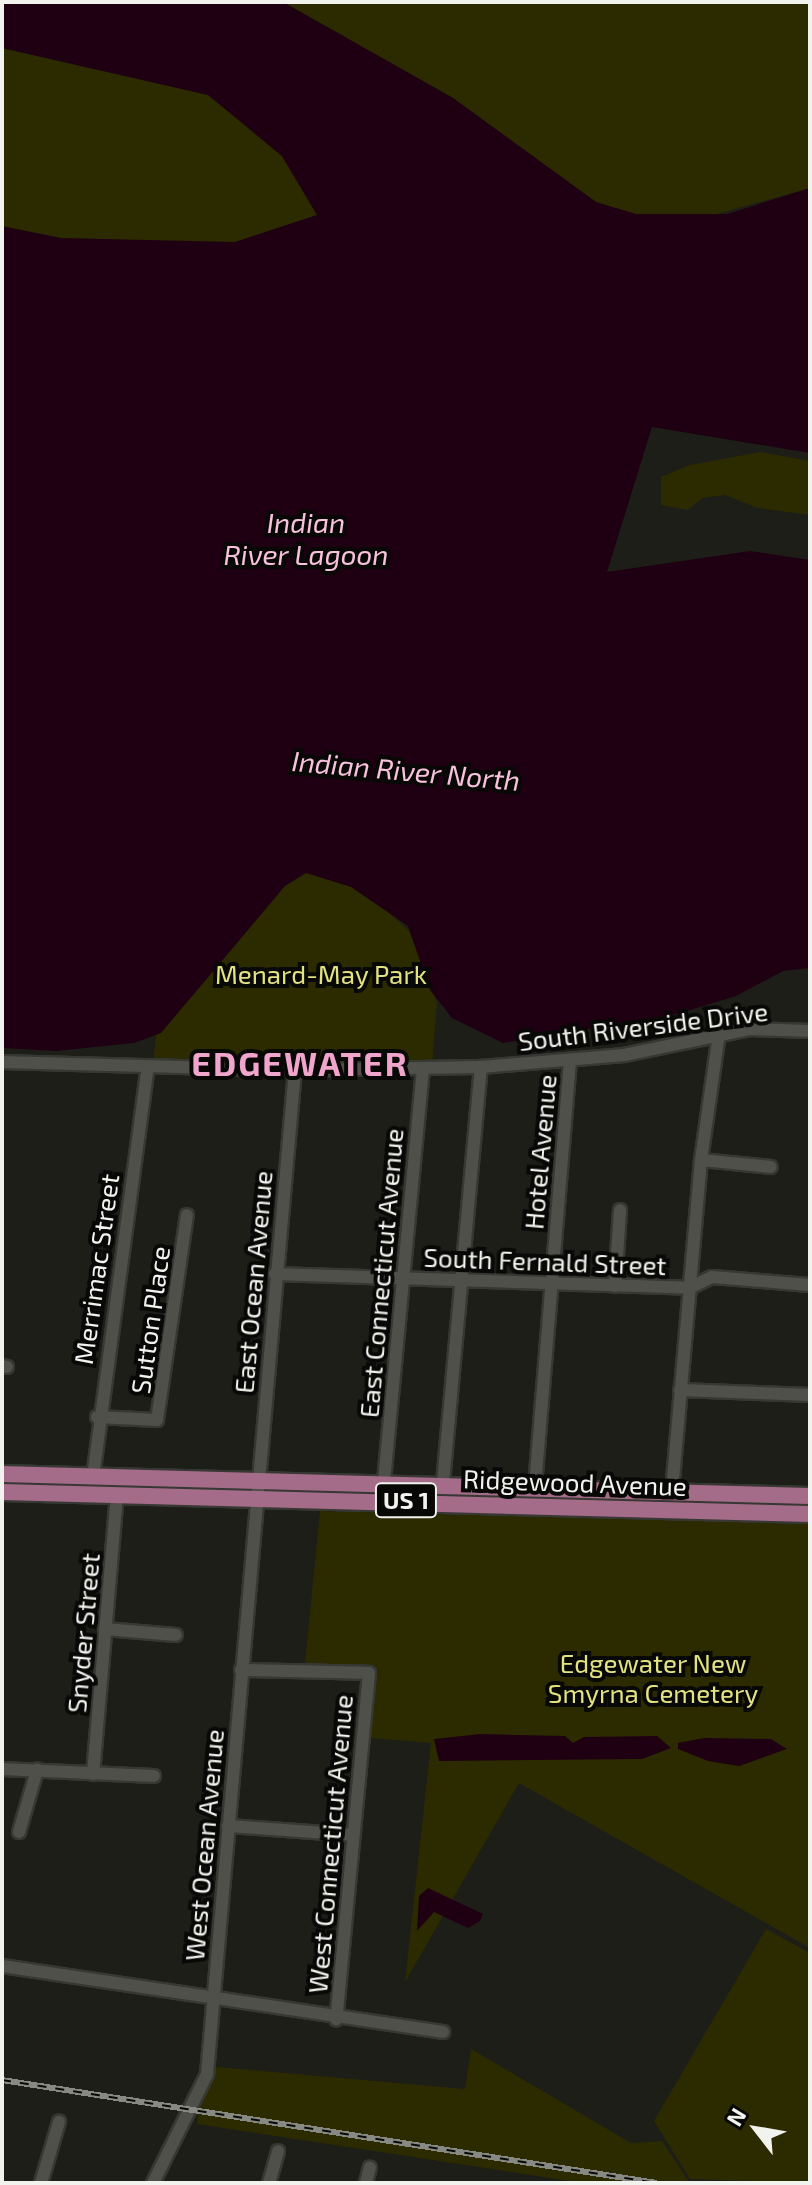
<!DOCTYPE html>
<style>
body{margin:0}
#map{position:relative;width:812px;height:2185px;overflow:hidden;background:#1d1e18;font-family:"Exo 2",sans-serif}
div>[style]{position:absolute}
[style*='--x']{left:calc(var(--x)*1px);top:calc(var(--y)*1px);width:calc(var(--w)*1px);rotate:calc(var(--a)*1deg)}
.green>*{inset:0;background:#2c2b00}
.water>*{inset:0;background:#1f0012}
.roads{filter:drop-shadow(2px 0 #373733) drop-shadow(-2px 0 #373733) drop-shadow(0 2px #373733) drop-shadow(0 -2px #373733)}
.minor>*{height:12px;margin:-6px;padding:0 6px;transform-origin:6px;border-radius:6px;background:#50504a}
.major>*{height:16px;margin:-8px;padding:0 8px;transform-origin:8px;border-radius:8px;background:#a46c88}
.rail>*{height:6px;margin-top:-3px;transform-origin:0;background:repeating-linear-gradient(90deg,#080806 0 9px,#898984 0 18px);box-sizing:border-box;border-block:2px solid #898984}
span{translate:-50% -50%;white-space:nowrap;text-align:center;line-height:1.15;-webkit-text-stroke:8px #080806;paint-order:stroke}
.shield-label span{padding:2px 6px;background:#080806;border:2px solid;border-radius:6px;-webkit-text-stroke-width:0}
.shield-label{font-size:24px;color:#f2f2ee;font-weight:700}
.park-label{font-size:26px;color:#e3e282}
.street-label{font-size:26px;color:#f2f2ee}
.water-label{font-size:28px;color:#f8c1dc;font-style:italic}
.district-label{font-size:34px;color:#f0a5cc;font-weight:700;letter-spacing:2px}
.frame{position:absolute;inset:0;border:4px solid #f2f2ee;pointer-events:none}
.north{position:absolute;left:716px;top:2089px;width:80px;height:80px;-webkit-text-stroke:6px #080806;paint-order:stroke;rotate:301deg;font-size:22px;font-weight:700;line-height:32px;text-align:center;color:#f2f2ee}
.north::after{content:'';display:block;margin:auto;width:28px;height:36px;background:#f2f2ee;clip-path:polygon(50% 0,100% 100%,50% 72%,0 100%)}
</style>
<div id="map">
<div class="green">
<i style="clip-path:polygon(283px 2px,810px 2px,810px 188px,663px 229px,596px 202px,453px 98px)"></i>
<i style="clip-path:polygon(2px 48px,208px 95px,282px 156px,317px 215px,251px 237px,244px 244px,58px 242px,54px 237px,2px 227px)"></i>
<i style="clip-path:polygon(761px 452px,810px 461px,810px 515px,758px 508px,725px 495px,702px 498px,688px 510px,661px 505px,661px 477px,690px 465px)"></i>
<i style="clip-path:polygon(251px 862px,348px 875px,409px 931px,437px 1003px,432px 1065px,153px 1063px,157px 1028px)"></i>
<i style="clip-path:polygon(320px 1511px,810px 1524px,810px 1948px,519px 1783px,405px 1982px,431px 1743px,370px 1738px,375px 1667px,305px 1664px)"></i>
<i style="clip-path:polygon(766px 1929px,810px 1953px,810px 2183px,690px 2179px,654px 2121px)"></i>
<i style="clip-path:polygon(471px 2049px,631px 2143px,662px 2141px,690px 2183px,583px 2183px,197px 2124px,205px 2066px,465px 2089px)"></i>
</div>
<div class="water">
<i style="clip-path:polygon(2px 2px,283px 2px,453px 98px,596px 202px,636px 214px,727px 214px,810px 188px,810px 453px,652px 427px,607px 572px,750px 551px,810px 560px,810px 968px,783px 971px,736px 996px,677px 1014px,503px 1043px,452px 1018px,430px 990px,408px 926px,351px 887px,306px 873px,285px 886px,161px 1033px,134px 1043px,56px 1051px,2px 1048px,2px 226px,61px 238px,235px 242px,317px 215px,282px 156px,208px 95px,2px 48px)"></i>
<i style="clip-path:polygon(481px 1734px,565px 1736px,573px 1743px,584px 1737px,657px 1736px,671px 1748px,642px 1759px,439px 1761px,434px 1739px)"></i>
<i style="clip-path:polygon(704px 1738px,771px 1739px,787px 1749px,739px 1766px,708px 1761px,678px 1749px,678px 1743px)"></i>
<i style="clip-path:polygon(428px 1888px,483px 1914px,480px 1921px,468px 1928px,434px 1912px,417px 1931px,419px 1896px)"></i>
</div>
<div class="roads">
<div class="minor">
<i style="--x:2;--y:1062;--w:293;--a:1.6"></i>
<i style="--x:295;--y:1070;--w:186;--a:-0.9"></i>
<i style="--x:481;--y:1067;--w:144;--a:-4.8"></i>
<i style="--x:624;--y:1055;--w:129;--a:-11.7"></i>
<i style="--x:750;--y:1029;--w:60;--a:1.9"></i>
<i style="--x:701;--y:1160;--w:70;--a:5.7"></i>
<i style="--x:275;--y:1274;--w:414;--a:1.9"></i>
<i style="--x:689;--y:1288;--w:25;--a:-26"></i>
<i style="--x:712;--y:1277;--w:98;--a:4.7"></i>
<i style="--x:615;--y:1286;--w:76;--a:-86.2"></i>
<i style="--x:2;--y:1366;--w:5;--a:11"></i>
<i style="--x:680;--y:1390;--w:130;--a:2.2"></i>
<i style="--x:97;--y:1417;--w:60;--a:2.9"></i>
<i style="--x:157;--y:1420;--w:207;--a:-81.7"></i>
<i style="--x:93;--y:1477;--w:414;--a:-82.4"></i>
<i style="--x:384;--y:1481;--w:414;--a:-84.6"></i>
<i style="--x:443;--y:1483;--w:418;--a:-84.8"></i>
<i style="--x:535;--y:1486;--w:425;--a:-85.3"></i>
<i style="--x:672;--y:1491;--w:332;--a:-85"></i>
<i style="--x:701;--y:1160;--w:128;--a:-81.9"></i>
<i style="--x:105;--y:1629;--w:71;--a:4.8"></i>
<i style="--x:241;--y:1670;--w:128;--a:1.3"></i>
<i style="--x:369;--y:1673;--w:348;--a:95.4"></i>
<i style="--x:2;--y:1769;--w:152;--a:2.6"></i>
<i style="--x:93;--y:1774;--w:279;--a:-85.1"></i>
<i style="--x:228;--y:1826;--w:125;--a:4.1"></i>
<i style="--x:19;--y:1832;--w:65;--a:-73.8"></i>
<i style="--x:2;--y:1966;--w:446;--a:8.5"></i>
<i style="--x:41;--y:2183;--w:64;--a:-73.6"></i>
<i style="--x:153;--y:2183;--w:122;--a:-63.6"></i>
<i style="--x:207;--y:2074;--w:1008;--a:-84.99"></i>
<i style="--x:269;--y:2183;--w:33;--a:-74"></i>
<i style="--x:366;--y:2183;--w:16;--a:-76"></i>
</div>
<div class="major">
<i style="--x:2;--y:1474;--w:808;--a:1.56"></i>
<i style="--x:2;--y:1492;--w:808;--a:1.56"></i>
</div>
</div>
<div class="rail">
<i style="--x:2;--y:2080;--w:663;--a:8.94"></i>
</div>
<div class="shield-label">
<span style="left:406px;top:1500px">US 1</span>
</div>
<div class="park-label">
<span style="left:321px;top:974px">Menard-May Park</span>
<span style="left:653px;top:1678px">Edgewater New<br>Smyrna Cemetery</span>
</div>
<div class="street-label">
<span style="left:643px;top:1026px;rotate:-7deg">South Riverside Drive</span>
<span style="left:540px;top:1152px;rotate:-85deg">Hotel Avenue</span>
<span style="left:545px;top:1261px;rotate:2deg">South Fernald Street</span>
<span style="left:96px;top:1269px;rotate:-82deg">Merrimac Street</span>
<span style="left:381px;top:1273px;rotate:-85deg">East Connecticut Avenue</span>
<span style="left:253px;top:1282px;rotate:-85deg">East Ocean Avenue</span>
<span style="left:150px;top:1320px;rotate:-82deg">Sutton Place</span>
<span style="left:575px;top:1482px;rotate:2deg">Ridgewood Avenue</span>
<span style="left:83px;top:1633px;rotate:-85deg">Snyder Street</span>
<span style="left:330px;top:1844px;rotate:-85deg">West Connecticut Avenue</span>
<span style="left:204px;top:1845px;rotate:-85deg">West Ocean Avenue</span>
</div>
<div class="water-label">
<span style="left:306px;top:538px">Indian<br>River Lagoon</span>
<span style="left:406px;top:770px;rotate:5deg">Indian River North</span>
</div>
<div class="district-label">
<span style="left:300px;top:1063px">EDGEWATER</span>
</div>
<div class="frame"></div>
<div class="north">N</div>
</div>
